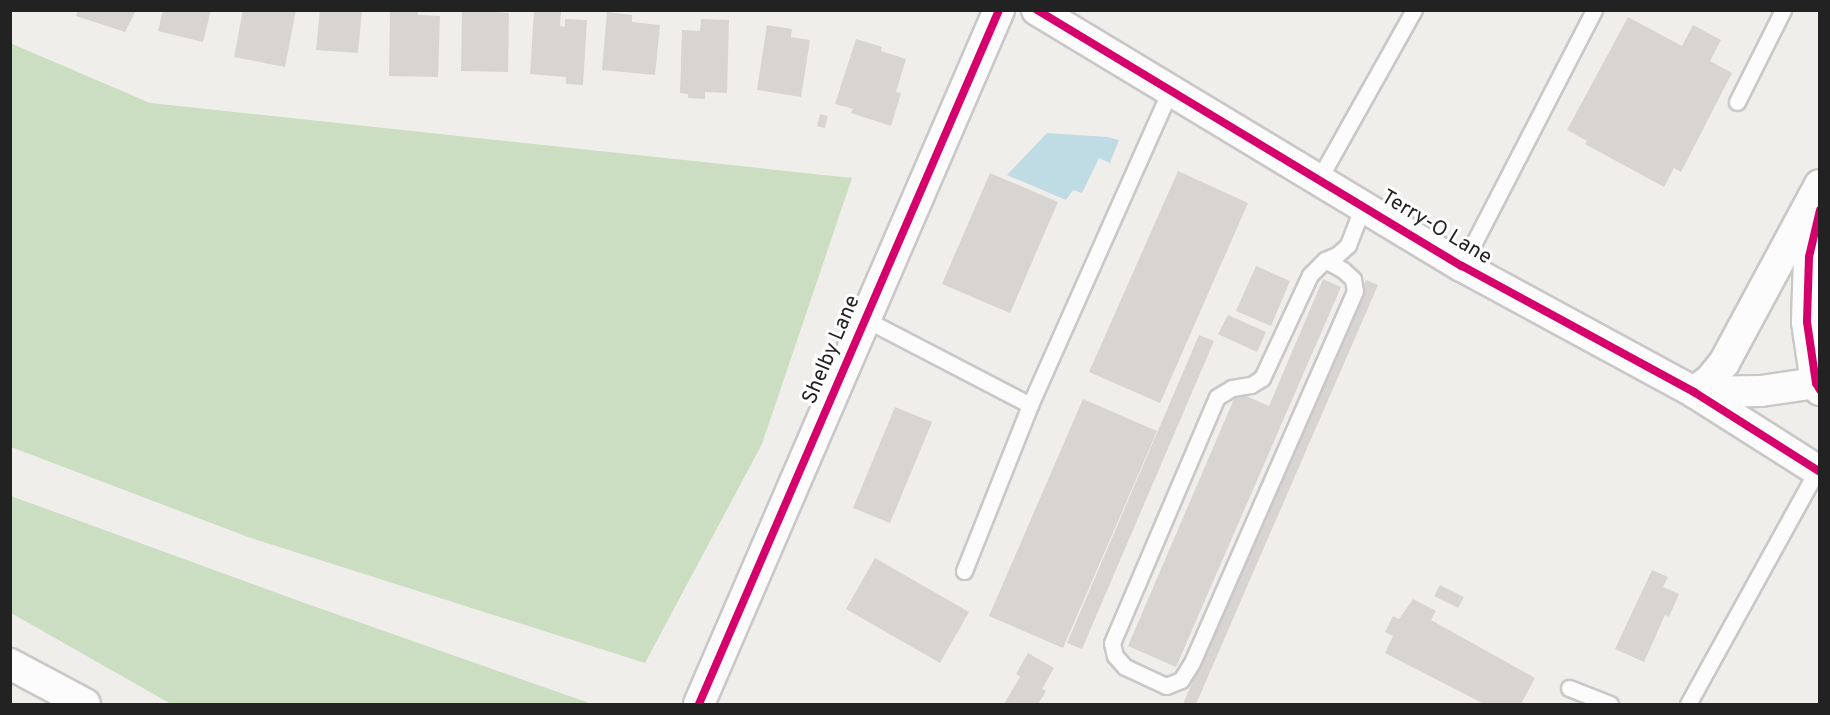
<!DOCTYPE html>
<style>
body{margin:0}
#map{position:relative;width:1830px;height:715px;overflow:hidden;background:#f0eeeb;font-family:Overpass,sans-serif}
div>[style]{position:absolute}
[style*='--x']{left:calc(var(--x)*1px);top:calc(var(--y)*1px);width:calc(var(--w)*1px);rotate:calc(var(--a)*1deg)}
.forest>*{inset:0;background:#cbdec1}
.water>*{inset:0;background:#bfdbe3}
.building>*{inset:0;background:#d7d4d2}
.roads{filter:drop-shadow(2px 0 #c9c8c7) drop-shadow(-2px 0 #c9c8c7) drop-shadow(0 2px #c9c8c7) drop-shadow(0 -2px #c9c8c7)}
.lane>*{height:15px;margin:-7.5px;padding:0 7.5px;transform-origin:7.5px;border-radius:7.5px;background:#fdfcfc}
.street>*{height:30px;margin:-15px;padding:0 15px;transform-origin:15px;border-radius:15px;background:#fdfcfc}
.cycleway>*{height:8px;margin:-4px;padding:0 4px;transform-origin:4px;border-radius:4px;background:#d6006c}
span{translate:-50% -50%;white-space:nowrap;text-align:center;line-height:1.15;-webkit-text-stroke:6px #fff;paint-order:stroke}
.street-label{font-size:21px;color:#222}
.frame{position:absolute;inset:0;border:12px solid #222;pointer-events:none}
</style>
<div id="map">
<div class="forest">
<i style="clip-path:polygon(10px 43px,150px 103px,852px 178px,762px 444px,645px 663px,248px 537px,11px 447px)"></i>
<i style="clip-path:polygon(11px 496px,299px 601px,592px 704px,171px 704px,11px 613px)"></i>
</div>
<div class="water">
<i style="clip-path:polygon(1047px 133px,1107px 137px,1119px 140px,1110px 163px,1099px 158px,1082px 193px,1073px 190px,1066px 200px,1007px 175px)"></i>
</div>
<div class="building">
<i style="clip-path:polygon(78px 10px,136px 10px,125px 32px,76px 16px)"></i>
<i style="clip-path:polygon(163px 10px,211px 10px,203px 42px,158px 31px)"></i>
<i style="clip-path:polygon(243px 10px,296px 10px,285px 67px,234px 57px)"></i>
<i style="clip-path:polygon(320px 10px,362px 10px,358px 53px,316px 50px)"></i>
<i style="clip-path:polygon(390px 10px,418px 10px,418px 15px,440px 16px,438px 77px,389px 76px)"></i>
<i style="clip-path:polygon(462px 10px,509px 13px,508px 72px,461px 71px)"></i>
<i style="clip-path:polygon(534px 11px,561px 12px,560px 26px,565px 27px,565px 19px,587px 20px,583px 85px,566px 84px,566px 77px,530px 74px)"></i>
<i style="clip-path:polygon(607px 12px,632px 15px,632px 22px,660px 25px,655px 75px,602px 70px)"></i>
<i style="clip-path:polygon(1628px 17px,1682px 46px,1693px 25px,1721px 40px,1710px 61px,1732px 73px,1681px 172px,1674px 168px,1664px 187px,1585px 144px,1587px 141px,1567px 130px)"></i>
<i style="clip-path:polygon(701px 19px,729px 20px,727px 93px,705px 92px,705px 99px,688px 98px,688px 94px,680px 93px,682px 30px,700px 31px)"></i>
<i style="clip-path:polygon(767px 25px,792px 29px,791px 37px,810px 40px,801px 97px,757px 90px)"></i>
<i style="clip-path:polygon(856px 39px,882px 47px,881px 51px,906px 59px,896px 92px,901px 93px,891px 126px,851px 113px,853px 109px,835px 104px)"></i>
<i style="clip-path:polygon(820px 114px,828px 116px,825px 128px,817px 126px)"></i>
<i style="clip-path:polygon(1178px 171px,1248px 203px,1160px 403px,1089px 372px)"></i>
<i style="clip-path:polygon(990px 173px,1058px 202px,1010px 313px,942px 284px)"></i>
<i style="clip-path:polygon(1256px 266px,1290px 281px,1271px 326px,1236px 311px)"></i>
<i style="clip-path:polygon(1323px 279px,1341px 287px,1176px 667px,1128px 646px,1237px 392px,1269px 406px)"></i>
<i style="clip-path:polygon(1366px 280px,1378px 285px,1196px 704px,1183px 704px)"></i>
<i style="clip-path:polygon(1228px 315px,1266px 332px,1257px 352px,1218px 334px)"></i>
<i style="clip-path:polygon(1199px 335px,1214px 341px,1082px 649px,1067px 643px)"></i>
<i style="clip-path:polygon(1083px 399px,1157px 431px,1063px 648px,989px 616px)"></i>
<i style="clip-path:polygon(895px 407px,932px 422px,890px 523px,853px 508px)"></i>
<i style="clip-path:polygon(875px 558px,969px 612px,940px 663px,846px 609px)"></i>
<i style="clip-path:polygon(1652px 570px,1668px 577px,1663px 587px,1679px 594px,1669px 617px,1665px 615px,1644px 662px,1615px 649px)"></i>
<i style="clip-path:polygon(1440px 585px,1464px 597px,1458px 608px,1434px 596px)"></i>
<i style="clip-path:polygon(1413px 599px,1436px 611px,1431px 620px,1535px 678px,1521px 704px,1484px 704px,1385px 653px,1393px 636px,1385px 632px,1393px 616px,1399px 619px)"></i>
<i style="clip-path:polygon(1028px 653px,1054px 668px,1042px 689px,1046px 691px,1038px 704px,1004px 704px,1020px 677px,1016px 674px)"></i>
</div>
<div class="roads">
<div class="lane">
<i style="--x:1737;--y:102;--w:103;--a:-63.4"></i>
<i style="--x:1319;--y:179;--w:194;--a:-60.7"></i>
<i style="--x:1325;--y:260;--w:21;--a:29"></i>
<i style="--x:1343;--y:270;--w:13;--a:42"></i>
<i style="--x:1353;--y:279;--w:12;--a:81"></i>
<i style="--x:1355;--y:291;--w:407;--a:113.7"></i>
<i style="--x:1191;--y:664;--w:19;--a:122"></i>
<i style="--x:1181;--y:680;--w:16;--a:158"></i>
<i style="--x:1166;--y:686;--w:45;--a:-155.1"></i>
<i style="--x:1125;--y:667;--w:15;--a:-132"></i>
<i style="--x:1115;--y:656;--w:13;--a:-103"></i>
<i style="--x:1112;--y:643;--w:267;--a:-66.9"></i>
<i style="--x:1217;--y:397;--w:17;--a:-31"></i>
<i style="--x:1232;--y:388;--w:19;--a:-9"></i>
<i style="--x:1251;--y:385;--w:13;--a:-32"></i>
<i style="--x:1262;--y:378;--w:114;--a:-65"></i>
<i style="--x:1310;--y:275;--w:21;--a:-45"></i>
<i style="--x:1325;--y:260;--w:13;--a:-23"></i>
<i style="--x:1337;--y:255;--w:15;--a:-42"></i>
<i style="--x:1348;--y:245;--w:42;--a:-69"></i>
<i style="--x:1462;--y:266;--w:288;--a:-62.7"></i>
<i style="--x:865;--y:319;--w:186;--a:27.5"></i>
<i style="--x:1030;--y:405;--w:344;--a:-66"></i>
<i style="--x:964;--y:571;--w:179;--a:-68.3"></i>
<i style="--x:1569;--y:688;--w:44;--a:21.3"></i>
<i style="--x:1688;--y:704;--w:267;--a:-61.1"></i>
</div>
<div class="street">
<i style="--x:1037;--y:10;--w:496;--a:31.1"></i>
<i style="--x:1462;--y:266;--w:264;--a:28.5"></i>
<i style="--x:1694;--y:392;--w:149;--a:32.4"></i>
<i style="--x:1820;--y:210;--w:48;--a:103.2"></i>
<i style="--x:1809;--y:257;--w:65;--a:91.8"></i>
<i style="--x:1807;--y:322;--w:62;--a:81.6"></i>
<i style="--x:1816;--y:383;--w:8;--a:60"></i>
<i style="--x:1694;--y:392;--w:21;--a:-37"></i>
<i style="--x:1711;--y:379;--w:21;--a:-51"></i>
<i style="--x:1724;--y:363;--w:202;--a:-61.7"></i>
<i style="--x:1694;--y:392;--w:67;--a:-0.9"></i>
<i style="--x:1761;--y:391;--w:56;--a:-8.3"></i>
<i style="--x:10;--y:664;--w:85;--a:28.1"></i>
<i style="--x:699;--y:704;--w:756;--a:-66.62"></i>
</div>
</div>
<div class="cycleway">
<i style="--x:1037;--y:10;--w:496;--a:31.1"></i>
<i style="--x:1462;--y:266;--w:264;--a:28.5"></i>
<i style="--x:1694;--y:392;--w:149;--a:32.4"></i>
<i style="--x:1820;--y:210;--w:48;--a:103.2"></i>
<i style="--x:1809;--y:257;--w:65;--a:91.8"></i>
<i style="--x:1807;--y:322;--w:62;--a:81.6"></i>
<i style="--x:1816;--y:383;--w:8;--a:60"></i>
<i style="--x:699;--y:704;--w:756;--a:-66.62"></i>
</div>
<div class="street-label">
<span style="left:1436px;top:228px;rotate:31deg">Terry-O Lane</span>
<span style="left:832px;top:350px;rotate:-67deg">Shelby Lane</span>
</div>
<div class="frame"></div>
</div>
